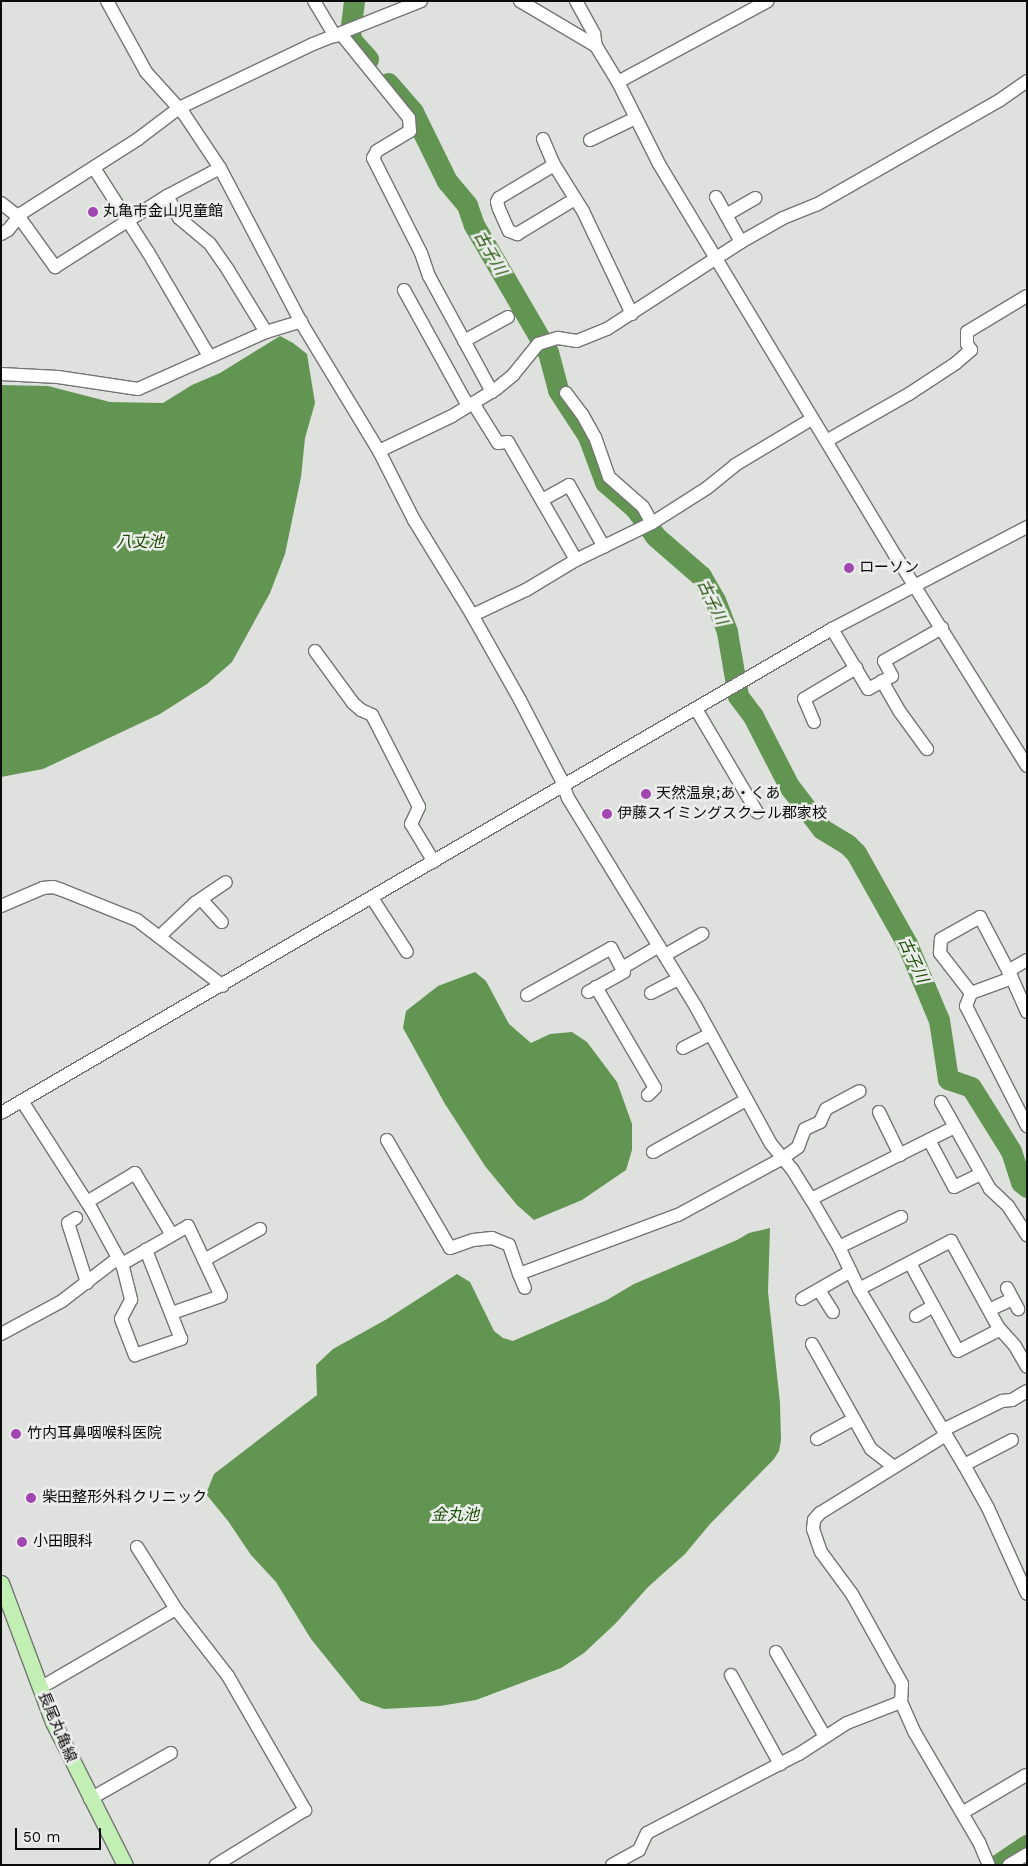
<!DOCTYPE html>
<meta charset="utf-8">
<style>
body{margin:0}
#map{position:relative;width:1028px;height:1866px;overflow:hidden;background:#dfe1de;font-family:"Work Sans","Noto Sans JP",sans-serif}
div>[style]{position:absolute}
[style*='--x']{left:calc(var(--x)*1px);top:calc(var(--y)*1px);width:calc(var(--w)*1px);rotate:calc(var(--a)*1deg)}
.water>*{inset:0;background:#629552}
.river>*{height:21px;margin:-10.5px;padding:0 10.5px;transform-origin:10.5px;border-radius:10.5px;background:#629552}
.roads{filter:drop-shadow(1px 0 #737573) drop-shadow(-1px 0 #737573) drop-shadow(0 1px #737573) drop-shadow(0 -1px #737573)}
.minor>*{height:12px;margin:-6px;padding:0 6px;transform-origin:6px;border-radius:6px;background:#fff}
.major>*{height:15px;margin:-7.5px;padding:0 7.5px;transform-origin:7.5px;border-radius:7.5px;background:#c2efb4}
.dots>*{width:14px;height:14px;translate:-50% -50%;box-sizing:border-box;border:2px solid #eceeeb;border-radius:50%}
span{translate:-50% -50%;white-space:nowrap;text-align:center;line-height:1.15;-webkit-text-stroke:5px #eceeeb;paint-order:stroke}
.poi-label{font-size:15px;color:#0b0b0b}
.left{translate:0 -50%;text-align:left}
.street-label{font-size:15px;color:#0b0b0b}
.water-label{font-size:16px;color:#1c4e05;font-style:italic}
.frame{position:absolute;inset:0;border:2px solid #0b0b0b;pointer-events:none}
.scale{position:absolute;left:15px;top:1828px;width:86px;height:22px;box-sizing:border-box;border:2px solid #0b0b0b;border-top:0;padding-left:6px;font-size:15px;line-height:18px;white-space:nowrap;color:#0b0b0b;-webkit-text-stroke:4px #eceeeb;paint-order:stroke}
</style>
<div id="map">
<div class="water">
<i style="clip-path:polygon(280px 336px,293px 343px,307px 354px,315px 403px,305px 438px,301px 477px,285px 554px,270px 593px,232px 662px,207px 684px,160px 714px,43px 769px,1px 777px,1px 385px,48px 386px,110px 402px,163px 403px,192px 385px,220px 373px)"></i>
<i style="clip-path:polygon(475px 972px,486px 981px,509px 1024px,531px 1043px,550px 1034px,572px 1032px,587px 1042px,617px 1082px,632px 1124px,632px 1150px,626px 1170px,582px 1200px,534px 1220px,517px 1205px,485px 1166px,445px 1104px,403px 1028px,406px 1011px,438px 986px)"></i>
<i style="clip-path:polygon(770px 1228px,768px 1292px,780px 1403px,781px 1440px,779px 1451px,774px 1459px,710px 1524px,685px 1554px,648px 1587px,616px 1623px,584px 1653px,561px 1668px,476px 1700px,440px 1706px,384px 1709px,361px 1701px,311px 1639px,276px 1582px,251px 1555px,228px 1521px,206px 1494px,214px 1474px,317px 1395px,316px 1365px,333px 1349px,387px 1319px,457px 1274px,470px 1282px,494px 1331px,503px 1338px,513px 1341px,607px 1300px,634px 1284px,737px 1240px,749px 1233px)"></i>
</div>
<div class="river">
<i style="--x:354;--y:1;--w:33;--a:97"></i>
<i style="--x:350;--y:34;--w:7;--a:74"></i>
<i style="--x:352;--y:41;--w:24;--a:48"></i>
<i style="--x:388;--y:83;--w:38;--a:49"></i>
<i style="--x:413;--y:112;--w:77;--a:63.8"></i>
<i style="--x:447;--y:181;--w:31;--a:50"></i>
<i style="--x:467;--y:205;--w:21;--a:71"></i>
<i style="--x:474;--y:225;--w:147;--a:59.8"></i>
<i style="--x:548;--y:352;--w:39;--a:75"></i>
<i style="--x:558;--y:390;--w:55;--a:56.9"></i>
<i style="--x:588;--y:436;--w:49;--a:69.7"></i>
<i style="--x:605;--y:482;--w:40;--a:41"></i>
<i style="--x:635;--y:508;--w:34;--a:54"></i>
<i style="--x:655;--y:536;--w:61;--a:41"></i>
<i style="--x:701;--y:576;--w:28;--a:60"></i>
<i style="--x:715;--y:600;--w:34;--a:69"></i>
<i style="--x:727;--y:632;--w:65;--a:80.2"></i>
<i style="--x:738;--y:696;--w:25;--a:53"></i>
<i style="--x:753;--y:716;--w:79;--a:62.8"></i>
<i style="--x:789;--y:786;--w:54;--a:52.5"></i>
<i style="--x:822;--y:829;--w:29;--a:31"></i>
<i style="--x:847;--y:844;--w:13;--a:45"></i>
<i style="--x:856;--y:853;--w:104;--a:60.7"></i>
<i style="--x:907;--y:944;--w:82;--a:67.2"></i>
<i style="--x:939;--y:1020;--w:60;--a:81.3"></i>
<i style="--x:948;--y:1079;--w:24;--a:19"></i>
<i style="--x:971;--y:1087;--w:75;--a:58"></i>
<i style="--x:1011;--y:1151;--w:33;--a:72"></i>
<i style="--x:1021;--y:1182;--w:8;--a:40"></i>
<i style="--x:997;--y:1865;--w:36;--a:-34"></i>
</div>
<div class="roads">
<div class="minor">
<i style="--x:107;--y:1;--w:81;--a:61.2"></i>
<i style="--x:146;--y:72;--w:57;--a:47.9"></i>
<i style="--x:184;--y:114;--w:65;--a:56.3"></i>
<i style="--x:220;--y:168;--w:176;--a:62.3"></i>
<i style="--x:302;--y:324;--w:149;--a:58.8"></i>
<i style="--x:379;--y:451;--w:77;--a:63.1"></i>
<i style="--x:414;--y:520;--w:109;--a:58.5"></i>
<i style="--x:471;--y:613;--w:100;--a:60.6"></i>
<i style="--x:520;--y:700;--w:89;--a:62.6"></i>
<i style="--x:561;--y:779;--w:20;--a:70"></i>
<i style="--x:568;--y:798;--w:245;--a:58.5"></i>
<i style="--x:696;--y:1007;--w:156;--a:61.3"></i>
<i style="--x:771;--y:1144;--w:33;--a:50"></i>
<i style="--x:792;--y:1169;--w:36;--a:58"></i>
<i style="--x:811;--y:1199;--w:56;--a:59.7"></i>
<i style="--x:839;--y:1247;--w:47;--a:64.5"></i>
<i style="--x:859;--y:1289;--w:205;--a:59.2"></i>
<i style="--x:964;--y:1465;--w:49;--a:60.8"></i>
<i style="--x:988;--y:1508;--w:94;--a:65.6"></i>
<i style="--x:314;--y:1;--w:41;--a:59"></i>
<i style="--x:520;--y:1;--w:88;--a:30.6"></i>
<i style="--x:576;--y:1;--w:38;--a:61"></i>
<i style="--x:594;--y:34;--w:12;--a:81"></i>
<i style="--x:596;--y:46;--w:42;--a:58.6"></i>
<i style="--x:618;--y:82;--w:92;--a:63.4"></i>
<i style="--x:659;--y:164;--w:460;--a:58.9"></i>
<i style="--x:897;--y:558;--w:245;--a:58"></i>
<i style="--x:341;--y:34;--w:108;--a:51"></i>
<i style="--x:409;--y:118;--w:13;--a:86"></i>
<i style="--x:410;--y:131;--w:39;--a:149"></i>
<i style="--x:377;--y:151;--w:8;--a:120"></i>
<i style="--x:373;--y:158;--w:106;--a:63.2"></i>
<i style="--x:421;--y:253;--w:24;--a:71"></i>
<i style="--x:429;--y:276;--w:132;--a:61.5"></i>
<i style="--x:618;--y:82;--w:170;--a:-28.4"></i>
<i style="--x:543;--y:139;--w:26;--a:67"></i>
<i style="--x:553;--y:163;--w:57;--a:58"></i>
<i style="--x:583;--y:211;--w:114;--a:64.6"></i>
<i style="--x:590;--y:140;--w:51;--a:-25.6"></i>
<i style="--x:554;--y:165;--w:64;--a:149"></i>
<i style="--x:499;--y:198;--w:4;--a:117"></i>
<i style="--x:497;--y:202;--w:7;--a:74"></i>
<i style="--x:499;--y:209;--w:24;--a:66"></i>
<i style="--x:509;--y:231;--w:9;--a:21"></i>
<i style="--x:517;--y:234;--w:68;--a:-31.1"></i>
<i style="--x:94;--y:168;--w:100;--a:57.3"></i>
<i style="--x:148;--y:252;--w:121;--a:59.6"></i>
<i style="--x:167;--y:196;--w:25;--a:61"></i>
<i style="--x:179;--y:218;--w:40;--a:40"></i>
<i style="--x:210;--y:244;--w:32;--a:55"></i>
<i style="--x:228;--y:270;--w:73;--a:58.5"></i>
<i style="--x:716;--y:197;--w:51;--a:60.9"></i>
<i style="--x:1;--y:203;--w:23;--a:38"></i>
<i style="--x:19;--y:217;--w:62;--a:54.2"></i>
<i style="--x:55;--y:267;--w:133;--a:-32.4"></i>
<i style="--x:167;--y:196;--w:60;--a:-27.8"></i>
<i style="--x:726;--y:215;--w:34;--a:-30"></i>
<i style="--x:1;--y:234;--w:8;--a:-30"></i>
<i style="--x:8;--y:230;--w:22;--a:-51"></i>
<i style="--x:22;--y:213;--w:138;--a:-32.5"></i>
<i style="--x:138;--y:139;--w:51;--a:-37.1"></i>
<i style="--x:179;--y:108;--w:148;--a:-25.5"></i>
<i style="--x:313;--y:44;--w:116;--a:-21.7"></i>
<i style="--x:404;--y:290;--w:132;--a:61.1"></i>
<i style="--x:464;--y:341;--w:50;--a:-28.6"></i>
<i style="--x:1;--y:374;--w:57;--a:3"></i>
<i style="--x:58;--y:377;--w:81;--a:8.5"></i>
<i style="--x:138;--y:389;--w:140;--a:-24"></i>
<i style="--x:266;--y:332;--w:37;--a:-17"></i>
<i style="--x:566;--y:393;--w:26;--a:53"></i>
<i style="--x:582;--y:414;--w:26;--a:61"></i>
<i style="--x:595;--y:437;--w:42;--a:70.7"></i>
<i style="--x:609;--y:477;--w:45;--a:41.4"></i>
<i style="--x:643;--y:507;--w:18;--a:61"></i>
<i style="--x:473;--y:403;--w:47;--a:58"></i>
<i style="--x:498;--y:443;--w:10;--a:-6"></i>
<i style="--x:508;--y:442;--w:136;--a:60"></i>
<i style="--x:828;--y:440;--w:93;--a:-29.6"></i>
<i style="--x:909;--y:394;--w:56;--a:-33.4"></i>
<i style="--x:956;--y:363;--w:20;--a:-41"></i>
<i style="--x:971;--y:350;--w:7;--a:-124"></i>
<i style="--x:967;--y:344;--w:12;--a:-90"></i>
<i style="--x:967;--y:332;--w:70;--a:-31"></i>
<i style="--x:379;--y:451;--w:81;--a:-25.6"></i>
<i style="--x:452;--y:416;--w:52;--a:-31.5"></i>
<i style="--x:496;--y:389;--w:22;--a:-39"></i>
<i style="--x:513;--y:375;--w:40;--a:-51"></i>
<i style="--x:538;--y:344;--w:21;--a:-17"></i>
<i style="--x:558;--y:338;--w:19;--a:9"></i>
<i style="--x:577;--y:341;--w:32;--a:-22"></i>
<i style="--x:607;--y:329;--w:160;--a:-33"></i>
<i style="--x:741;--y:242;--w:48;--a:-29.7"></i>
<i style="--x:783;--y:218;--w:35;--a:-22"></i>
<i style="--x:816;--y:205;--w:212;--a:-29.7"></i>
<i style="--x:1000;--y:100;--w:33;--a:-35"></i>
<i style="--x:542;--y:500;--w:31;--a:-29"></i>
<i style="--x:569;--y:485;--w:71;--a:60.6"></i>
<i style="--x:473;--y:615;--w:59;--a:-25.3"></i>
<i style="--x:526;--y:590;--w:58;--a:-31"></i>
<i style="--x:576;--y:560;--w:85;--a:-26"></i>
<i style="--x:652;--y:523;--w:65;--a:-32.5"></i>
<i style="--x:707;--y:488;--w:36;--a:-39"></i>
<i style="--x:735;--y:465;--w:90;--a:-30.9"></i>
<i style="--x:832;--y:629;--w:70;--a:59"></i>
<i style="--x:868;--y:689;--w:27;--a:-28"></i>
<i style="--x:892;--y:676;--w:17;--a:-118"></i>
<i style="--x:884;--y:661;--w:67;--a:-29.6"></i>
<i style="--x:315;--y:651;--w:64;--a:53.8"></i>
<i style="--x:353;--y:703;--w:11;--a:41"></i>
<i style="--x:361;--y:710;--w:12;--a:24"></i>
<i style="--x:372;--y:715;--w:103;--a:62.9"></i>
<i style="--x:419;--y:807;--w:19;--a:115"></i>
<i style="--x:411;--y:824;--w:44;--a:58.8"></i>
<i style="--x:882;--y:681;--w:36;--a:60"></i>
<i style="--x:900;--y:712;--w:46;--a:53.9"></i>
<i style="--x:696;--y:709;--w:120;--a:59.4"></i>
<i style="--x:814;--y:722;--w:25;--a:-113"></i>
<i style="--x:804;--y:699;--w:61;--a:-30.8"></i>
<i style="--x:372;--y:898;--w:64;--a:57.1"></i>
<i style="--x:201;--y:899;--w:31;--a:48"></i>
<i style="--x:1;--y:906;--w:46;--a:-23.2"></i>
<i style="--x:43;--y:888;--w:10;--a:-6"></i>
<i style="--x:53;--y:887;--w:9;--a:18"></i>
<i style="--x:62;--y:890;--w:81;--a:21.8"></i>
<i style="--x:137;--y:920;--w:108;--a:37.5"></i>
<i style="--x:159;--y:937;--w:50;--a:-43.4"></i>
<i style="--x:195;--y:903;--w:37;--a:-34"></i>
<i style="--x:665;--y:955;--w:43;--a:-29.6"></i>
<i style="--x:622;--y:968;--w:43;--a:-30.7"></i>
<i style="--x:1008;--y:971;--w:22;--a:-30"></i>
<i style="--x:596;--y:987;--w:117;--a:59.7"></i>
<i style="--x:655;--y:1088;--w:10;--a:135"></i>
<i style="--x:651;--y:993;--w:31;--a:-27"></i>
<i style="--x:971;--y:993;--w:51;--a:-127.8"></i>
<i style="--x:940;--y:953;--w:14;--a:-86"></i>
<i style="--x:941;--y:939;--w:45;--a:-29.4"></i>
<i style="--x:980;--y:917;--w:69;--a:62.3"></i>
<i style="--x:527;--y:995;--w:96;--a:-29.2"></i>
<i style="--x:611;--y:948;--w:27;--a:62"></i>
<i style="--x:624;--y:972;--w:41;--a:150.9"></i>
<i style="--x:1027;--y:1012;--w:37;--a:-114"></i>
<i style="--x:1012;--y:978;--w:44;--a:159.9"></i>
<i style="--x:971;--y:993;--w:14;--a:111"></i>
<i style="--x:966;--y:1006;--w:135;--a:63.1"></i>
<i style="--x:683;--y:1048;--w:30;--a:-27"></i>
<i style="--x:22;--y:1101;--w:130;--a:57.3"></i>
<i style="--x:92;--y:1210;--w:65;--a:61.5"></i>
<i style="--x:123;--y:1267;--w:34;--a:76"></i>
<i style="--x:131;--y:1300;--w:21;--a:118"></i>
<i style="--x:121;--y:1319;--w:39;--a:69"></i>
<i style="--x:135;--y:1355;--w:49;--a:-19.2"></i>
<i style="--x:181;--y:1339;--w:96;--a:-111.5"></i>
<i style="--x:941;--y:1102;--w:100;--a:60.6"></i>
<i style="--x:990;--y:1189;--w:25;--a:43"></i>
<i style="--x:1008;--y:1206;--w:35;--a:57"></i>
<i style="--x:879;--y:1112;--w:48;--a:64"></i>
<i style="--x:1;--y:1113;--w:962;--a:-30.22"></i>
<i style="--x:832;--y:629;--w:220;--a:-27.6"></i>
<i style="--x:387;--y:1140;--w:125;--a:59.7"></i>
<i style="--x:450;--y:1248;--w:24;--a:-19"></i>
<i style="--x:473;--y:1240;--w:19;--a:-6"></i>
<i style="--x:492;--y:1238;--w:18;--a:22"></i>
<i style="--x:509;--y:1245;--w:31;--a:71"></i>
<i style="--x:519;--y:1274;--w:170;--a:-20.4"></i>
<i style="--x:678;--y:1215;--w:119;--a:-28.5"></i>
<i style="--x:783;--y:1158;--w:19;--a:-36"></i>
<i style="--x:798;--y:1147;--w:19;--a:-69"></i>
<i style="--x:805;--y:1129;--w:17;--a:-25"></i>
<i style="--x:820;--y:1122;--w:14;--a:-65"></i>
<i style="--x:826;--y:1109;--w:38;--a:-28"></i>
<i style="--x:929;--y:1140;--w:53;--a:62"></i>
<i style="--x:954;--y:1187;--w:30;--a:-26"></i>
<i style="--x:653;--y:1152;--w:107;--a:-29.2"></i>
<i style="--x:811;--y:1199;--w:161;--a:-26.6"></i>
<i style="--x:87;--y:1202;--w:56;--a:-31.1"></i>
<i style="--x:135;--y:1173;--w:72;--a:59.2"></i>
<i style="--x:76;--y:1218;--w:9;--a:148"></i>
<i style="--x:68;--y:1223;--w:63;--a:72.4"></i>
<i style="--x:839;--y:1247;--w:69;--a:-25.8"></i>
<i style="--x:204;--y:1260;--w:64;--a:-29"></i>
<i style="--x:910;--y:1263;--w:100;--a:61.4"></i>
<i style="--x:958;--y:1351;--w:42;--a:-27.2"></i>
<i style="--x:995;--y:1332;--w:6;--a:-59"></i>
<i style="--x:122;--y:1264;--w:76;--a:-29.9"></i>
<i style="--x:188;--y:1226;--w:77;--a:64.8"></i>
<i style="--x:221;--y:1296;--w:52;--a:160.9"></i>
<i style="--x:519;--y:1274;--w:15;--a:67"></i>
<i style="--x:1007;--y:1288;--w:24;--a:62"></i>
<i style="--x:859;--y:1289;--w:104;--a:-27.6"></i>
<i style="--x:951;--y:1241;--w:98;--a:61.3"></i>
<i style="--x:998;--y:1327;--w:25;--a:48"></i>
<i style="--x:1015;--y:1346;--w:24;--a:60"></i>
<i style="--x:819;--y:1290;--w:26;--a:58"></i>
<i style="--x:802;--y:1299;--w:56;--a:-29.7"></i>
<i style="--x:989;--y:1310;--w:26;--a:-25"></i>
<i style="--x:916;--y:1316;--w:20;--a:-30"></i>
<i style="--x:1;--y:1334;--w:69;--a:-28.4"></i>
<i style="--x:62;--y:1301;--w:71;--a:-37.5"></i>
<i style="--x:812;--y:1344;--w:120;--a:60.7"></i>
<i style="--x:871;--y:1449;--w:29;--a:38"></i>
<i style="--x:943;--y:1430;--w:66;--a:-26.2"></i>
<i style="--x:1002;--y:1401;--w:10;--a:-6"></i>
<i style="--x:1012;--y:1400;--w:17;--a:-31"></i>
<i style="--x:946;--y:1435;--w:148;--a:148.2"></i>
<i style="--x:820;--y:1513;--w:9;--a:131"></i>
<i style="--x:814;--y:1520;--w:9;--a:96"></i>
<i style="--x:813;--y:1529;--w:24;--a:71"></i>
<i style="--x:821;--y:1552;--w:52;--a:53.6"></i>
<i style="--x:852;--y:1594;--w:103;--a:60.9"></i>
<i style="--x:902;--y:1684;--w:18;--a:93"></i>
<i style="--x:901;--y:1702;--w:34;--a:66"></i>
<i style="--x:915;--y:1733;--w:126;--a:59.6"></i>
<i style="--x:979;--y:1842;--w:25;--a:67"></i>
<i style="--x:817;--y:1439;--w:42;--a:-28.4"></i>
<i style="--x:964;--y:1465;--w:54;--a:-27.5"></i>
<i style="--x:137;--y:1547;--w:73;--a:57.8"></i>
<i style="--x:176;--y:1609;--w:85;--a:52.2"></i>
<i style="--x:228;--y:1676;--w:155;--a:60.1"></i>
<i style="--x:305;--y:1810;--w:105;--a:148.3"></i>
<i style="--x:776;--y:1652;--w:98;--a:60"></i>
<i style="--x:731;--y:1675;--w:102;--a:61.2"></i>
<i style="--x:40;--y:1688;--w:157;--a:-30.2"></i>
<i style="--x:90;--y:1799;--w:93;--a:-29.6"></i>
<i style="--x:962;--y:1813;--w:74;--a:-30.7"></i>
<i style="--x:612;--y:1865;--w:31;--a:-29"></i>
<i style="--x:639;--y:1850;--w:19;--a:-65"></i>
<i style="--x:647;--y:1833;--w:171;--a:-27.5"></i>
<i style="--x:799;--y:1754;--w:57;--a:-32.9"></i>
<i style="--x:847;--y:1723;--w:58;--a:-21.3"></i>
<i style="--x:1009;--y:1865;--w:21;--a:-31"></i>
</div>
<div class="major">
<i style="--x:1;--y:1583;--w:148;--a:69.5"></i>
<i style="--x:53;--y:1722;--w:160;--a:63.3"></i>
</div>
</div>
<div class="dots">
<i style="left:93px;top:212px;background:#a246b1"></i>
<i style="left:849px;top:568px;background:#a246b1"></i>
<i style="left:646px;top:794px;background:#a246b1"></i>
<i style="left:607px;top:814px;background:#a246b1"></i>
<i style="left:16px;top:1434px;background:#a246b1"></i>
<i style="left:31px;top:1498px;background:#a246b1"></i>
<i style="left:22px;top:1542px;background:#a246b1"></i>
</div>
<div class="poi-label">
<span class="left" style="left:103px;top:212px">丸亀市金山児童館</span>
<span class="left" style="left:859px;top:568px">ローソン</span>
<span class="left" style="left:656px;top:794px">天然温泉;あ・くあ</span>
<span class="left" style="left:617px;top:814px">伊藤スイミングスクール郡家校</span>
<span class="left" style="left:27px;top:1434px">竹内耳鼻咽喉科医院</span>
<span class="left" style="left:42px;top:1498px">柴田整形外科クリニック</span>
<span class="left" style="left:33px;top:1542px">小田眼科</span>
</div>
<div class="street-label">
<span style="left:57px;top:1727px;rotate:67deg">長尾丸亀線</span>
</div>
<div class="water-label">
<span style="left:490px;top:253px;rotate:60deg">古子川</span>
<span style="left:140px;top:542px">八丈池</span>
<span style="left:712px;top:602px;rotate:64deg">古子川</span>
<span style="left:913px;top:960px;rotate:65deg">古子川</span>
<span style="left:455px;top:1515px">金丸池</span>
</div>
<div class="frame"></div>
<div class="scale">50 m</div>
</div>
